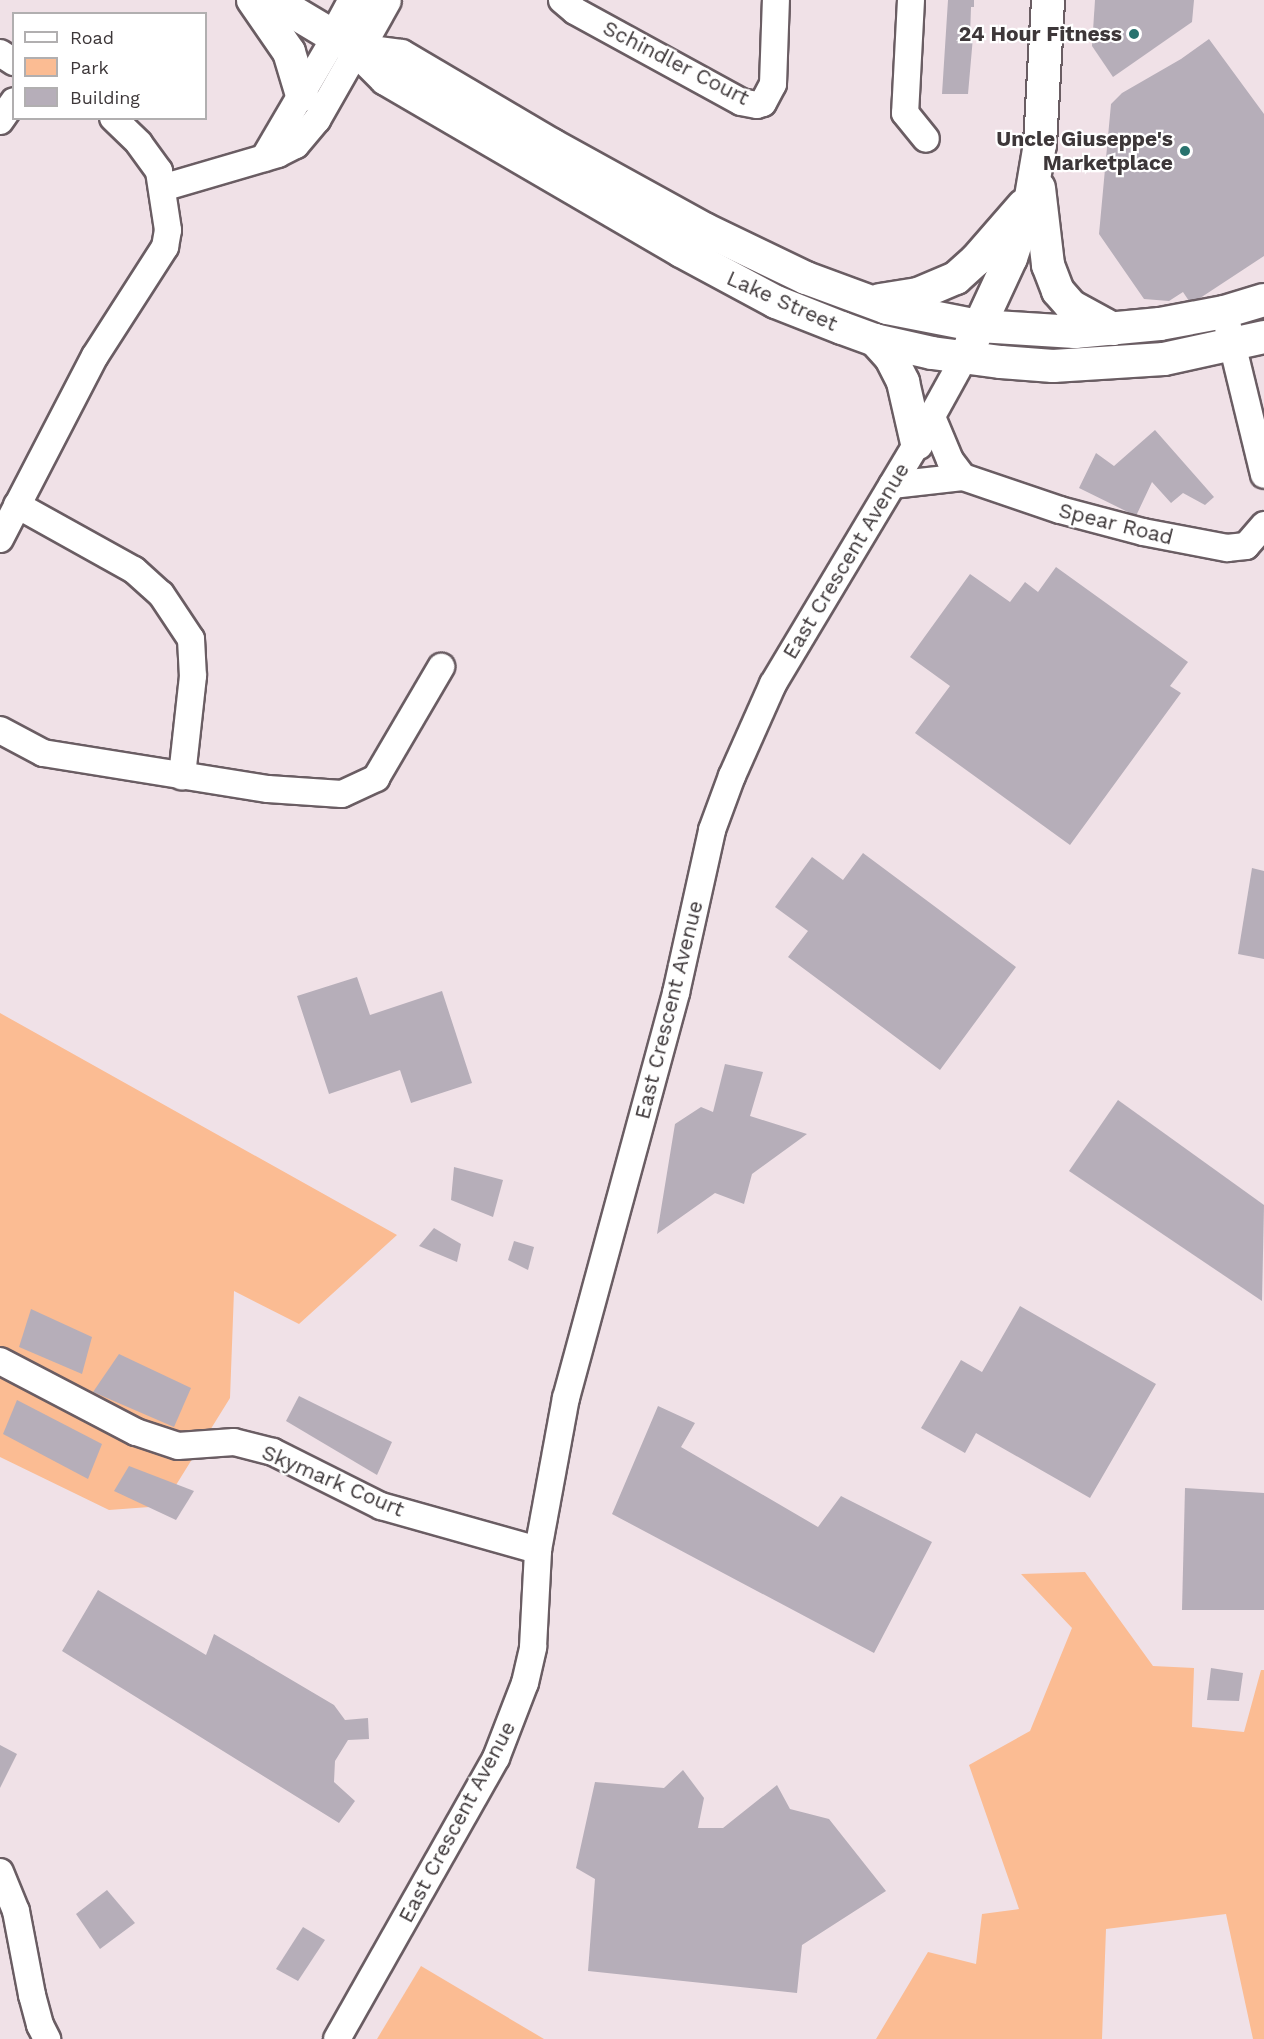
<!DOCTYPE html>
<style>
body{margin:0}
#map{position:relative;width:1264px;height:2039px;overflow:hidden;background:#f0e1e7;font-family:"Work Sans",sans-serif}
div>[style]{position:absolute}
[style*='--x']{left:calc(var(--x)*1px);top:calc(var(--y)*1px);width:calc(var(--w)*1px);rotate:calc(var(--a)*1deg)}
.green>*{inset:0;background:#fbbc93}
.building>*{inset:0;background:#b6aeb9}
.roads{filter:drop-shadow(2px 0 #6a5d63) drop-shadow(-2px 0 #6a5d63) drop-shadow(0 2px #6a5d63) drop-shadow(0 -2px #6a5d63)}
.minor>*{height:26px;margin:-13px;padding:0 13px;transform-origin:13px;border-radius:13px;background:#fff}
.major>*{height:32px;margin:-16px;padding:0 16px;transform-origin:16px;border-radius:16px;background:#fff}
.dots>*{width:16px;height:16px;translate:-50% -50%;box-sizing:border-box;border:3px solid #fff;border-radius:50%}
span{translate:-50% -50%;white-space:nowrap;text-align:center;line-height:1.15;-webkit-text-stroke:4.5px #fff;paint-order:stroke}
.poi-label{font-size:21px;color:#3d3739;font-weight:700}
.right{translate:-100% -50%;text-align:right}
.street-label{font-size:21px;color:#3d3739}
.legend{position:absolute;left:12px;top:12px;width:195px;height:108px;box-sizing:border-box;background:#fff;border:2px solid #b1afb0;margin:0;padding:8px 10px;list-style:none;font-size:18px;color:#3d3739}
.legend li{display:flex;align-items:center;gap:12px;height:30px}
.legend b{width:30px;border:2px solid #b1afb0}
</style>
<div id="map">
<div class="green">
<i style="clip-path:polygon(0 1013px,397px 1235px,299px 1324px,234px 1291px,230px 1398px,163px 1506px,109px 1510px,0 1457px)"></i>
<i style="clip-path:polygon(1085px 1572px,1153px 1666px,1194px 1668px,1192px 1727px,1244px 1732px,1261px 1670px,1264px 1670px,1264px 2039px,1253px 2039px,1226px 1914px,1106px 1929px,1102px 2039px,876px 2039px,928px 1952px,976px 1964px,982px 1914px,1019px 1909px,969px 1765px,1030px 1731px,1072px 1628px,1021px 1574px)"></i>
<i style="clip-path:polygon(421px 1966px,544px 2039px,377px 2039px)"></i>
</div>
<div class="building">
<i style="clip-path:polygon(948px 0,974px 0,974px 7px,971px 7px,970px 37px,973px 37px,968px 94px,942px 94px)"></i>
<i style="clip-path:polygon(1095px 0,1194px 0,1192px 22px,1113px 77px,1092px 46px)"></i>
<i style="clip-path:polygon(1209px 39px,1264px 114px,1264px 256px,1191px 304px,1183px 292px,1169px 301px,1144px 299px,1099px 234px,1111px 104px,1122px 93px,1181px 59px)"></i>
<i style="clip-path:polygon(1155px 430px,1214px 497px,1205px 505px,1183px 493px,1171px 503px,1152px 482px,1136px 516px,1079px 488px,1096px 453px,1114px 466px)"></i>
<i style="clip-path:polygon(1056px 567px,1188px 662px,1170px 686px,1181px 693px,1070px 845px,915px 733px,950px 686px,910px 657px,970px 574px,1010px 602px,1025px 582px,1038px 592px)"></i>
<i style="clip-path:polygon(863px 853px,1016px 967px,940px 1070px,788px 957px,808px 931px,775px 907px,812px 857px,843px 880px)"></i>
<i style="clip-path:polygon(1252px 868px,1264px 871px,1264px 959px,1238px 954px)"></i>
<i style="clip-path:polygon(357px 977px,370px 1015px,442px 991px,472px 1083px,411px 1103px,400px 1070px,329px 1094px,297px 996px)"></i>
<i style="clip-path:polygon(725px 1064px,763px 1072px,750px 1116px,807px 1134px,752px 1174px,744px 1204px,715px 1193px,657px 1234px,675px 1124px,701px 1107px,713px 1112px)"></i>
<i style="clip-path:polygon(1118px 1100px,1264px 1205px,1262px 1301px,1069px 1171px)"></i>
<i style="clip-path:polygon(454px 1167px,503px 1180px,493px 1217px,451px 1200px)"></i>
<i style="clip-path:polygon(434px 1228px,461px 1244px,457px 1262px,419px 1246px)"></i>
<i style="clip-path:polygon(514px 1241px,534px 1247px,528px 1270px,508px 1260px)"></i>
<i style="clip-path:polygon(1020px 1306px,1156px 1384px,1090px 1498px,976px 1433px,965px 1453px,921px 1428px,961px 1360px,982px 1372px)"></i>
<i style="clip-path:polygon(31px 1309px,92px 1337px,82px 1374px,19px 1347px)"></i>
<i style="clip-path:polygon(119px 1354px,191px 1388px,174px 1427px,93px 1392px)"></i>
<i style="clip-path:polygon(299px 1396px,392px 1442px,377px 1475px,286px 1421px)"></i>
<i style="clip-path:polygon(17px 1400px,102px 1444px,88px 1479px,3px 1434px)"></i>
<i style="clip-path:polygon(658px 1406px,695px 1423px,681px 1447px,818px 1527px,841px 1496px,932px 1542px,874px 1653px,612px 1514px)"></i>
<i style="clip-path:polygon(129px 1466px,194px 1491px,176px 1520px,114px 1491px)"></i>
<i style="clip-path:polygon(1185px 1488px,1264px 1493px,1264px 1610px,1182px 1610px)"></i>
<i style="clip-path:polygon(98px 1590px,206px 1655px,214px 1634px,334px 1705px,345px 1720px,368px 1718px,369px 1739px,348px 1740px,335px 1761px,334px 1782px,355px 1801px,339px 1823px,62px 1651px)"></i>
<i style="clip-path:polygon(1211px 1668px,1243px 1673px,1239px 1701px,1207px 1700px)"></i>
<i style="clip-path:polygon(0 1745px,17px 1754px,0 1788px)"></i>
<i style="clip-path:polygon(683px 1770px,704px 1798px,698px 1828px,723px 1828px,777px 1785px,790px 1809px,829px 1819px,886px 1891px,802px 1945px,797px 1993px,588px 1971px,595px 1879px,576px 1868px,595px 1782px,664px 1788px)"></i>
<i style="clip-path:polygon(107px 1890px,135px 1923px,100px 1949px,76px 1914px)"></i>
<i style="clip-path:polygon(303px 1927px,325px 1940px,298px 1981px,276px 1969px)"></i>
</div>
<div class="roads">
<div class="minor">
<i style="--x:562;--y:0;--w:17;--a:40"></i>
<i style="--x:575;--y:11;--w:189;--a:28.7"></i>
<i style="--x:741;--y:102;--w:16;--a:11"></i>
<i style="--x:757;--y:105;--w:6;--a:-18"></i>
<i style="--x:763;--y:103;--w:21;--a:-62"></i>
<i style="--x:773;--y:84;--w:84;--a:-88"></i>
<i style="--x:911;--y:0;--w:113;--a:93"></i>
<i style="--x:905;--y:113;--w:33;--a:51"></i>
<i style="--x:0;--y:53;--w:17;--a:33"></i>
<i style="--x:0;--y:121;--w:24;--a:-55"></i>
<i style="--x:264;--y:158;--w:140;--a:-59.6"></i>
<i style="--x:162;--y:188;--w:121;--a:-16.3"></i>
<i style="--x:278;--y:154;--w:20;--a:-27"></i>
<i style="--x:296;--y:145;--w:33;--a:-50"></i>
<i style="--x:317;--y:120;--w:81;--a:-60.3"></i>
<i style="--x:1228;--y:327;--w:152;--a:76.3"></i>
<i style="--x:932;--y:417;--w:47;--a:67.3"></i>
<i style="--x:950;--y:460;--w:21;--a:53"></i>
<i style="--x:892;--y:485;--w:71;--a:-6.4"></i>
<i style="--x:963;--y:477;--w:102;--a:18.8"></i>
<i style="--x:1060;--y:510;--w:86;--a:14.8"></i>
<i style="--x:1143;--y:532;--w:86;--a:10.8"></i>
<i style="--x:1227;--y:548;--w:19;--a:-6"></i>
<i style="--x:1246;--y:546;--w:28;--a:-49"></i>
<i style="--x:17;--y:505;--w:134;--a:29.1"></i>
<i style="--x:134;--y:570;--w:36;--a:42"></i>
<i style="--x:161;--y:594;--w:54;--a:56.3"></i>
<i style="--x:191;--y:639;--w:37;--a:87"></i>
<i style="--x:193;--y:676;--w:101;--a:96.3"></i>
<i style="--x:0;--y:539;--w:206;--a:-62.6"></i>
<i style="--x:95;--y:356;--w:130;--a:-57.3"></i>
<i style="--x:165;--y:247;--w:17;--a:-80"></i>
<i style="--x:168;--y:230;--w:60;--a:-98.7"></i>
<i style="--x:159;--y:171;--w:34;--a:-126"></i>
<i style="--x:139;--y:143;--w:36;--a:-136"></i>
<i style="--x:0;--y:730;--w:49;--a:28.1"></i>
<i style="--x:43;--y:753;--w:228;--a:9.1"></i>
<i style="--x:268;--y:789;--w:74;--a:3.9"></i>
<i style="--x:342;--y:794;--w:38;--a:-25"></i>
<i style="--x:376;--y:778;--w:129;--a:-59.6"></i>
<i style="--x:0;--y:1361;--w:153;--a:27.6"></i>
<i style="--x:136;--y:1432;--w:44;--a:18.4"></i>
<i style="--x:178;--y:1446;--w:56;--a:-4.1"></i>
<i style="--x:234;--y:1442;--w:40;--a:14.4"></i>
<i style="--x:273;--y:1452;--w:121;--a:26.6"></i>
<i style="--x:381;--y:1506;--w:163;--a:15.7"></i>
<i style="--x:0;--y:1872;--w:42;--a:67.7"></i>
<i style="--x:16;--y:1911;--w:86;--a:79.2"></i>
<i style="--x:32;--y:1995;--w:31;--a:75"></i>
<i style="--x:40;--y:2025;--w:16;--a:63"></i>
<i style="--x:337;--y:2039;--w:323;--a:-60.5"></i>
<i style="--x:496;--y:1758;--w:80;--a:-68.9"></i>
<i style="--x:525;--y:1683;--w:37;--a:-77"></i>
<i style="--x:533;--y:1647;--w:97;--a:-87"></i>
<i style="--x:538;--y:1550;--w:155;--a:-79.6"></i>
<i style="--x:566;--y:1398;--w:420;--a:-74.8"></i>
<i style="--x:676;--y:993;--w:167;--a:-77.5"></i>
<i style="--x:712;--y:830;--w:58;--a:-69.7"></i>
<i style="--x:732;--y:776;--w:101;--a:-66"></i>
<i style="--x:773;--y:684;--w:281;--a:-59.1"></i>
<i style="--x:917;--y:443;--w:97;--a:-61.1"></i>
</div>
<div class="major">
<i style="--x:253;--y:0;--w:63;--a:55.3"></i>
<i style="--x:289;--y:52;--w:45;--a:73.2"></i>
<i style="--x:273;--y:0;--w:98;--a:30.8"></i>
<i style="--x:357;--y:50;--w:41;--a:45"></i>
<i style="--x:386;--y:79;--w:341;--a:30.2"></i>
<i style="--x:681;--y:251;--w:108;--a:28.2"></i>
<i style="--x:776;--y:302;--w:71;--a:21.5"></i>
<i style="--x:842;--y:328;--w:35;--a:20"></i>
<i style="--x:875;--y:340;--w:58;--a:12.8"></i>
<i style="--x:932;--y:353;--w:70;--a:7.4"></i>
<i style="--x:1001;--y:362;--w:52;--a:4.4"></i>
<i style="--x:1053;--y:366;--w:111;--a:-3.6"></i>
<i style="--x:1164;--y:359;--w:102;--a:-12.4"></i>
<i style="--x:335;--y:37;--w:42;--a:-61.6"></i>
<i style="--x:357;--y:50;--w:44;--a:7.8"></i>
<i style="--x:401;--y:56;--w:175;--a:30.5"></i>
<i style="--x:552;--y:145;--w:174;--a:28.9"></i>
<i style="--x:704;--y:229;--w:113;--a:25.7"></i>
<i style="--x:806;--y:278;--w:86;--a:20.3"></i>
<i style="--x:887;--y:308;--w:94;--a:11.1"></i>
<i style="--x:979;--y:326;--w:96;--a:3.6"></i>
<i style="--x:1075;--y:332;--w:85;--a:-5.4"></i>
<i style="--x:1160;--y:324;--w:65;--a:-10.6"></i>
<i style="--x:1224;--y:312;--w:42;--a:-16.7"></i>
<i style="--x:357;--y:50;--w:57;--a:-60.8"></i>
<i style="--x:1039;--y:188;--w:78;--a:83.3"></i>
<i style="--x:1048;--y:265;--w:28;--a:69"></i>
<i style="--x:1058;--y:291;--w:20;--a:49"></i>
<i style="--x:1071;--y:306;--w:48;--a:28.7"></i>
<i style="--x:880;--y:300;--w:38;--a:-9"></i>
<i style="--x:918;--y:294;--w:41;--a:-22.8"></i>
<i style="--x:956;--y:278;--w:27;--a:-42"></i>
<i style="--x:976;--y:260;--w:72;--a:-49"></i>
<i style="--x:875;--y:340;--w:24;--a:48"></i>
<i style="--x:891;--y:358;--w:27;--a:63"></i>
<i style="--x:903;--y:382;--w:63;--a:77.1"></i>
<i style="--x:971;--y:344;--w:95;--a:-65.1"></i>
<i style="--x:1011;--y:258;--w:64;--a:-71.8"></i>
<i style="--x:1031;--y:197;--w:54;--a:-80.4"></i>
<i style="--x:1040;--y:144;--w:144;--a:-86.8"></i>
</div>
</div>
<div class="dots">
<i style="left:1134px;top:34px;background:#28726e"></i>
<i style="left:1185px;top:151px;background:#28726e"></i>
</div>
<div class="poi-label">
<span class="right" style="left:1122px;top:34px">24 Hour Fitness</span>
<span class="right" style="left:1173px;top:151px">Uncle Giuseppe's<br>Marketplace</span>
</div>
<div class="street-label">
<span style="left:676px;top:63px;rotate:27deg">Schindler Court</span>
<span style="left:782px;top:301px;rotate:24deg">Lake Street</span>
<span style="left:1116px;top:524px;rotate:14deg">Spear Road</span>
<span style="left:846px;top:561px;rotate:-59deg">East Crescent Avenue</span>
<span style="left:669px;top:1010px;rotate:-76deg">East Crescent Avenue</span>
<span style="left:333px;top:1481px;rotate:23deg">Skymark Court</span>
<span style="left:457px;top:1822px;rotate:-62deg">East Crescent Avenue</span>
</div>
<ul class="legend">
<li><b style="height:8px;background:#fff"></b>Road</li>
<li><b style="height:16px;background:#fbbc93"></b>Park</li>
<li><b style="height:16px;background:#b6aeb9"></b>Building</li>
</ul>
</div>
